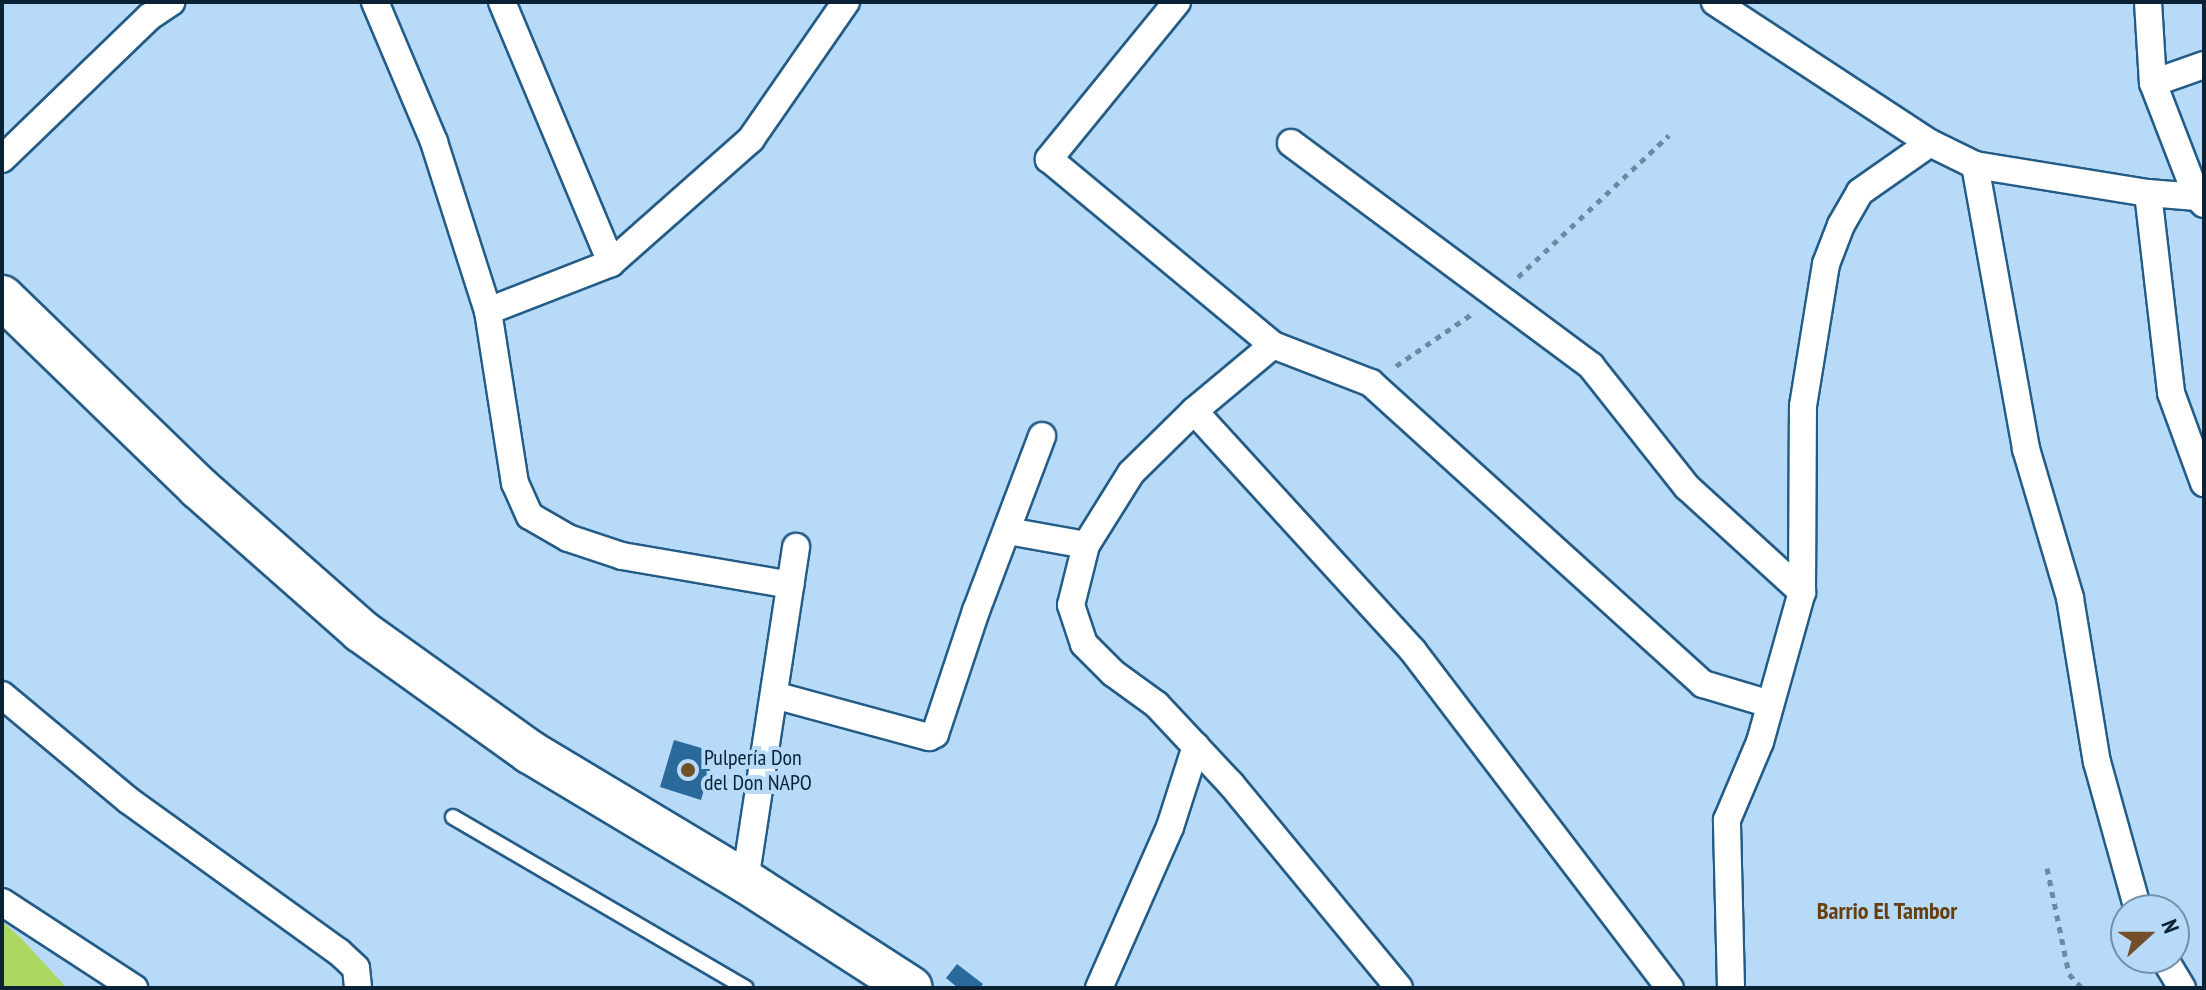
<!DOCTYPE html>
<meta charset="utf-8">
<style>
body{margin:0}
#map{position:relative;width:2206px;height:990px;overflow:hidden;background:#b8daf9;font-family:"PT Sans Narrow",sans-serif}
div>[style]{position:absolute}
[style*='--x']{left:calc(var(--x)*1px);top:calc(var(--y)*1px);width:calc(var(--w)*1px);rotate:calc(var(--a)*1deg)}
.green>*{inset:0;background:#acd761}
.building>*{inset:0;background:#2b699b}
.path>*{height:5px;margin-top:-2.5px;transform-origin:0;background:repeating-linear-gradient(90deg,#6c8aa3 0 6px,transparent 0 12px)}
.roads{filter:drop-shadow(2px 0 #245c88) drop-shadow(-2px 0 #245c88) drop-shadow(0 2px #245c88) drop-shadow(0 -2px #245c88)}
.service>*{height:14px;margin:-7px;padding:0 7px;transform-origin:7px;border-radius:7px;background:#fff}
.minor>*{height:26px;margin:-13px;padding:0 13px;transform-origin:13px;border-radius:13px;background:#fff}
.primary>*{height:42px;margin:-21px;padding:0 21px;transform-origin:21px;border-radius:21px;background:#fff}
.dots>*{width:22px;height:22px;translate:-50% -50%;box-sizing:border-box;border:4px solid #b8daf9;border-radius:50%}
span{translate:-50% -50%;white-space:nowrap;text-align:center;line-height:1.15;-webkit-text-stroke:8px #b8daf9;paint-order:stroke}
.poi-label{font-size:22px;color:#0b2235}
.left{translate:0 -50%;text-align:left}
.neighbourhood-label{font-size:24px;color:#663f11;font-weight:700}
.frame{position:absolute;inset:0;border:4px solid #0b2235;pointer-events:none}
.north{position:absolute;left:2110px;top:894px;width:80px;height:80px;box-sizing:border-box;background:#b8daf9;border:2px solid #7390ab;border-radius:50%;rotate:69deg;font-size:22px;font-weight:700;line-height:32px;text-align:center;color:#0b2235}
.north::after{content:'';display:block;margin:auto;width:28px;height:36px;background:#724f28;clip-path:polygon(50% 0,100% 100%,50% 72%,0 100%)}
</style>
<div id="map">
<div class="green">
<i style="clip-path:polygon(2px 922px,18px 935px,67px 988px,2px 988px)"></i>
</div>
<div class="building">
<i style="clip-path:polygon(674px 740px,715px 752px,701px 800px,660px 787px)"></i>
<i style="clip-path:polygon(957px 964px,983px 984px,980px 988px,958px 988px,946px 978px)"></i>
</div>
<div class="path">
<i style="--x:1518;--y:277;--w:207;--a:-43.2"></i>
<i style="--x:1396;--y:366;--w:93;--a:-34.5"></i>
<i style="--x:2047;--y:868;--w:108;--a:78.3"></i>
<i style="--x:2069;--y:974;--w:19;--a:47"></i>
</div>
<div class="roads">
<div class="service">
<i style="--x:453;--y:817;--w:339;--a:30.3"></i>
</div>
<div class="minor">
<i style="--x:375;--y:2;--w:152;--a:67.1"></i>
<i style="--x:434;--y:142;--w:177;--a:72.3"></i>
<i style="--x:488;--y:311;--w:174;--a:81.1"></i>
<i style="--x:515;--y:483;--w:36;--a:66"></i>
<i style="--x:530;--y:516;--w:44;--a:30.1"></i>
<i style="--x:568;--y:538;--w:57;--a:18.4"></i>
<i style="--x:622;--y:556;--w:171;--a:9.7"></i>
<i style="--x:502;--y:2;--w:283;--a:67.3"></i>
<i style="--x:1177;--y:2;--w:203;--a:129.2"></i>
<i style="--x:1049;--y:159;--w:291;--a:39.7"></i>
<i style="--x:1273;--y:345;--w:105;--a:21.2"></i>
<i style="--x:1371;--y:383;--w:448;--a:42.2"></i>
<i style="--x:1703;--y:684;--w:70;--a:16.6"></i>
<i style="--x:1715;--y:2;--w:257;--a:33.3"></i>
<i style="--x:2148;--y:2;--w:81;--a:86.5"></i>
<i style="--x:2153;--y:83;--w:122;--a:68.9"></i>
<i style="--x:2197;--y:197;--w:10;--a:45"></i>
<i style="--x:2153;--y:83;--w:54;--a:-19.4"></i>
<i style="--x:1291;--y:143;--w:374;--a:36.6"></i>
<i style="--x:1591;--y:366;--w:154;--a:51.6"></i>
<i style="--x:1687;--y:487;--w:156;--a:42.4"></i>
<i style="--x:2;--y:159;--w:204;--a:-44"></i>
<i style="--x:149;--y:17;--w:27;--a:-34"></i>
<i style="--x:1975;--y:165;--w:175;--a:9.2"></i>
<i style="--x:2148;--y:193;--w:49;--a:4.7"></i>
<i style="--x:2148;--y:193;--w:201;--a:83.4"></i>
<i style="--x:2171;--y:393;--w:96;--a:69.9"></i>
<i style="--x:488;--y:311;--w:132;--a:-21.3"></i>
<i style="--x:611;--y:263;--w:187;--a:-41.5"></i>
<i style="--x:751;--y:139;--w:167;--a:-55.3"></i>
<i style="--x:1273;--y:345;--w:103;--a:140.1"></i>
<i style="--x:1194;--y:411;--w:88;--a:135.5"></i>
<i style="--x:1131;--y:473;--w:85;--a:122"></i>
<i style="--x:1086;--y:545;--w:62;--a:104"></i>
<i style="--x:1071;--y:605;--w:41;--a:71.6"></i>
<i style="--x:1084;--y:644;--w:41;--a:45"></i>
<i style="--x:1113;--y:673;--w:54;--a:36"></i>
<i style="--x:1157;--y:705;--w:108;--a:46.9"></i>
<i style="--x:1231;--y:784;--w:264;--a:50.5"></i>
<i style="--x:1194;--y:411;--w:325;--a:47.6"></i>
<i style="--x:1413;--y:651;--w:424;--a:52.7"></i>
<i style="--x:1008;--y:531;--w:79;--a:10.2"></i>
<i style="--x:2;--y:695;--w:164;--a:39.8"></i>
<i style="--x:128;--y:800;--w:260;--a:35.8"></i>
<i style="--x:339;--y:952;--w:23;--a:43"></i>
<i style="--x:356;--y:968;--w:20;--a:84"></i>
<i style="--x:774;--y:695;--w:161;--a:15.2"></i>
<i style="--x:929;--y:737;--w:7;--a:-27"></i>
<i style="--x:935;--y:734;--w:130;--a:-71.6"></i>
<i style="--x:976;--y:611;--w:187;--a:-69.3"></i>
<i style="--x:745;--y:881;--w:338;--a:-81.3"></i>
<i style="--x:2;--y:902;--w:158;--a:33.1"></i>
<i style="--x:2164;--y:958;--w:35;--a:59"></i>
<i style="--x:1099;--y:988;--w:176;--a:-66.2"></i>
<i style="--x:1170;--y:827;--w:85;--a:-72.2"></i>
<i style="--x:1731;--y:988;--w:168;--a:-91.4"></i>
<i style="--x:1727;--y:820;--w:85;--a:-67.1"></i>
<i style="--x:1760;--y:742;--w:156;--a:-74.4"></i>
<i style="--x:1802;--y:592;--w:186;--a:-89.7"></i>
<i style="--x:1803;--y:406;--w:144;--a:-80.8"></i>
<i style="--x:1826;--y:264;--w:42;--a:-69"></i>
<i style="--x:1841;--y:225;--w:38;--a:-60"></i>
<i style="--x:1860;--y:192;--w:85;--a:-35"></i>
<i style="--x:1930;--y:143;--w:50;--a:26.1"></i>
<i style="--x:1975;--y:165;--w:289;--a:79.8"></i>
<i style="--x:2026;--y:449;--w:155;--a:73.5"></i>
<i style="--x:2070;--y:598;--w:166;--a:80.7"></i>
<i style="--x:2097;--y:762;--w:154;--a:74.5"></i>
</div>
<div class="primary">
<i style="--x:2;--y:297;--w:274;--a:44.1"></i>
<i style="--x:199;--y:488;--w:216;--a:41.4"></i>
<i style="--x:361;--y:631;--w:208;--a:35.6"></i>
<i style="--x:530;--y:752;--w:251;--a:31"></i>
<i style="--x:745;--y:881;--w:197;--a:32.8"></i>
</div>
</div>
<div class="dots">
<i style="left:688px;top:770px;background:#724f28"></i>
</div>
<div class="poi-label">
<span class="left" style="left:704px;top:770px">Pulpería Don<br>del Don NAPO</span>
</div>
<div class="neighbourhood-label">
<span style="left:1887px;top:911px">Barrio El Tambor</span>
</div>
<div class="frame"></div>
<div class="north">N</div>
</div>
